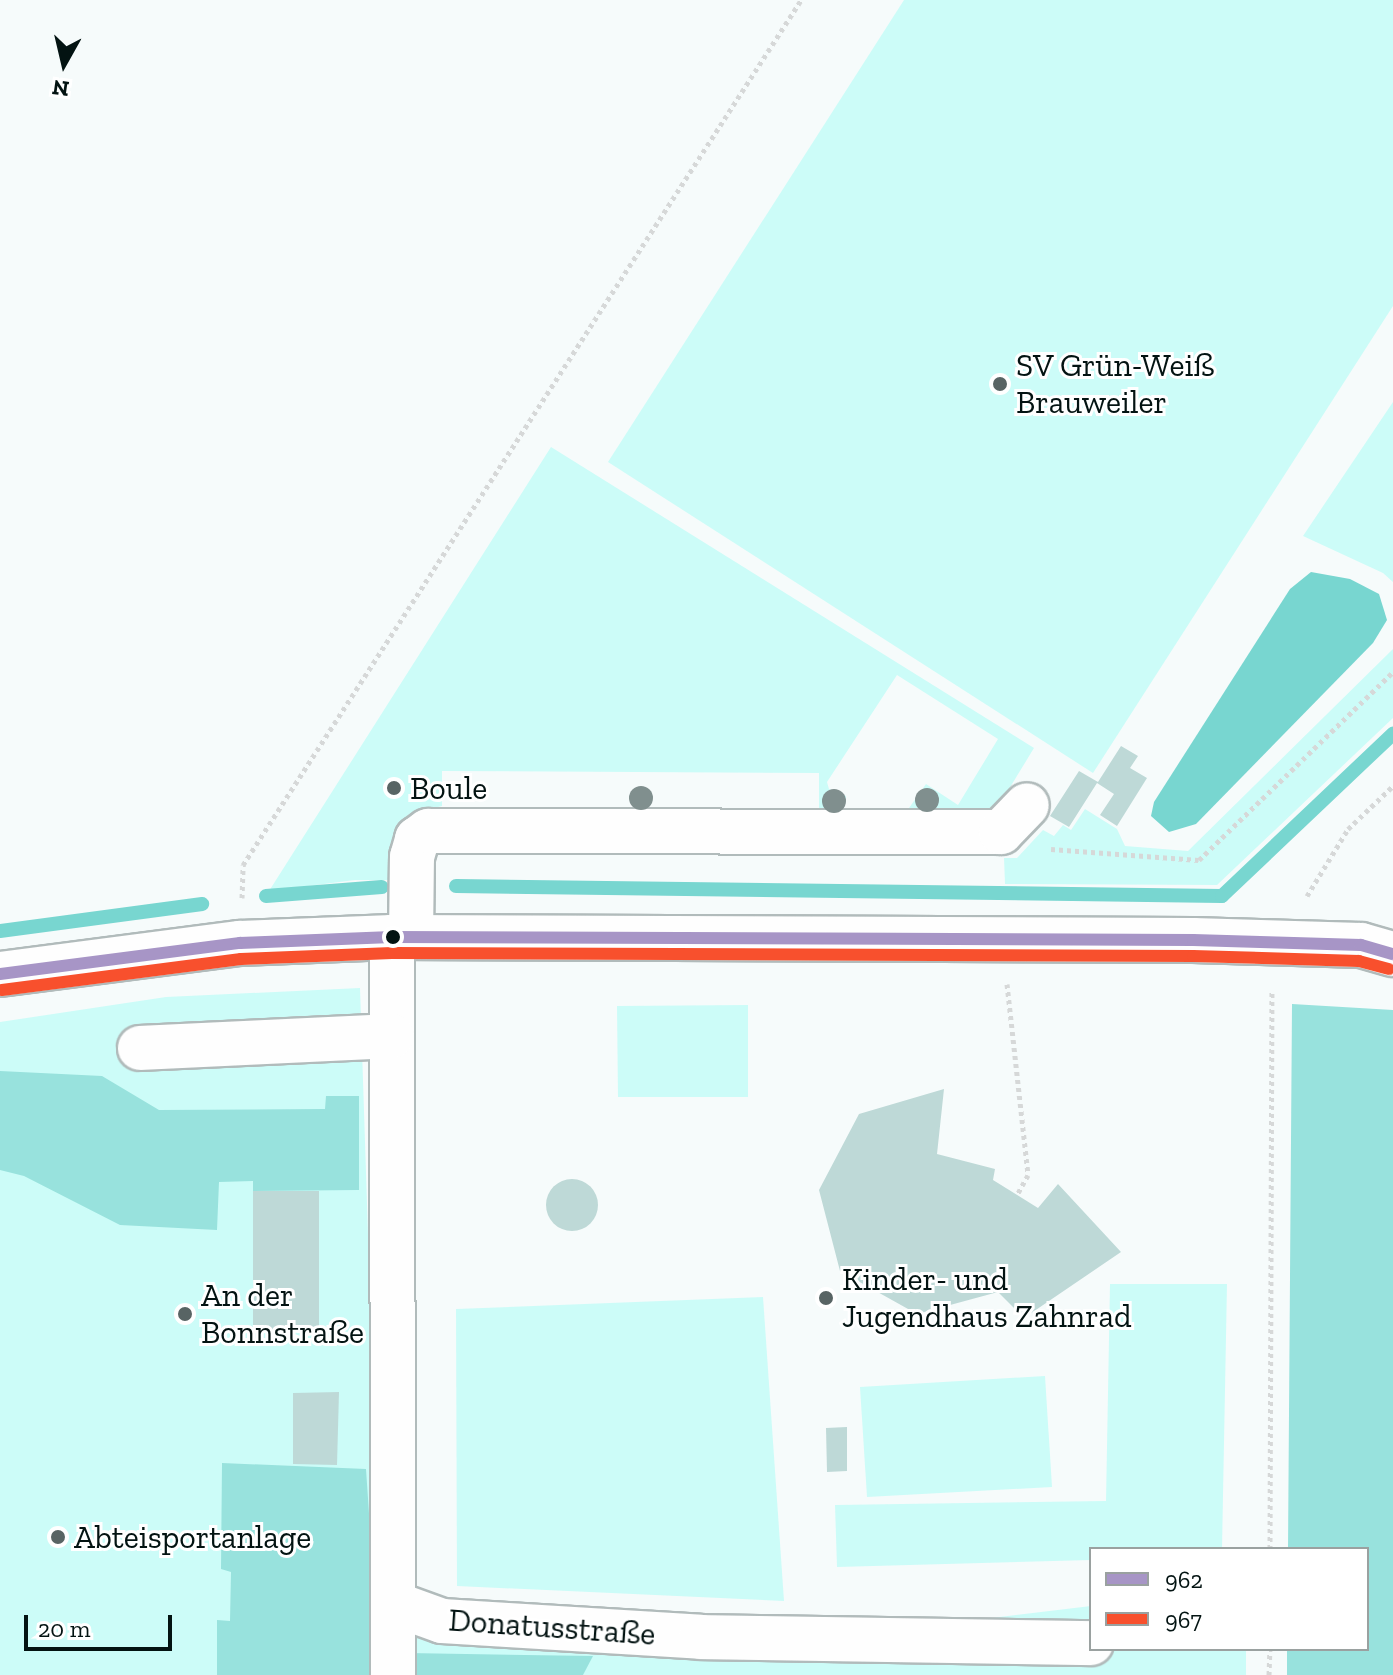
<!DOCTYPE html>
<meta charset="utf-8">
<style>
body{margin:0}
#map{position:relative;width:1393px;height:1675px;overflow:hidden;background:#f6fbfb;font-family:"Zilla Slab",serif}
div>[style]{position:absolute}
[style*='--x']{left:calc(var(--x)*1px);top:calc(var(--y)*1px);width:calc(var(--w)*1px);rotate:calc(var(--a)*1deg)}
.green>*{inset:0;background:#ccfcf8}
.forest>*{inset:0;background:#98e2dd}
.water>*{inset:0;background:#78d6d0}
.stream>*{height:14px;margin:-7px;padding:0 7px;transform-origin:7px;border-radius:7px;background:#78d6d0}
.building>*{inset:0;background:#bed9d7}
.round{border-radius:50%}
.path>*{height:5px;margin-top:-2.5px;transform-origin:0;background:repeating-linear-gradient(90deg,#d6d8d8 0 4px,transparent 0 8px)}
.roads{filter:drop-shadow(2px 0 #b1bbbb) drop-shadow(-2px 0 #b1bbbb) drop-shadow(0 2px #b1bbbb) drop-shadow(0 -2px #b1bbbb)}
.minor>*{height:44px;margin:-22px;padding:0 22px;transform-origin:22px;border-radius:22px;background:#fefefe}
.bus-1>*{height:12px;margin:-6px;padding:0 6px;transform-origin:6px;border-radius:6px;background:#a795c6}
.bus-2>*{height:12px;margin:-6px;padding:0 6px;transform-origin:6px;border-radius:6px;background:#f8502d}
.trees>*{width:24px;height:24px;margin:-12px;border-radius:50%;background:#808f8e}
.dots>*{width:22px;height:22px;translate:-50% -50%;box-sizing:border-box;border:4px solid #fff;border-radius:50%}
span{translate:-50% -50%;white-space:nowrap;text-align:center;line-height:1.15;-webkit-text-stroke:6px #fff;paint-order:stroke}
.poi-label{font-size:32px;color:#031312}
.left{translate:0 -50%;text-align:left}
.street-label{font-size:32px;color:#031312}
.legend{position:absolute;left:1089px;top:1547px;width:280px;height:104px;box-sizing:border-box;background:#fff;border:2px solid #9aa1a0;margin:0;padding:10px 14px;list-style:none;font-size:24px;color:#031312}
.legend li{display:flex;align-items:center;gap:16px;height:40px}
.legend b{width:40px;border:2px solid #9aa1a0}
.north{position:absolute;left:24px;top:24px;width:80px;height:80px;-webkit-text-stroke:6px #fff;paint-order:stroke;rotate:188deg;font-size:22px;font-weight:700;line-height:32px;text-align:center;color:#031312}
.north::after{content:'';display:block;margin:auto;width:28px;height:36px;background:#031312;clip-path:polygon(50% 0,100% 100%,50% 72%,0 100%)}
.scale{position:absolute;left:24px;top:1615px;width:148px;height:36px;box-sizing:border-box;border:4px solid #031312;border-top:0;padding-left:10px;font-size:24px;line-height:28px;white-space:nowrap;color:#031312;-webkit-text-stroke:6px #fff;paint-order:stroke}
</style>
<div id="map">
<div class="green">
<i style="clip-path:polygon(904px 0,1393px 0,1393px 306px,1093px 773px,608px 462px)"></i>
<i style="clip-path:polygon(1393px 402px,1393px 582px,1383px 573px,1303px 536px)"></i>
<i style="clip-path:polygon(551px 447px,1034px 748px,998px 807px,988px 812px,909px 808px,926px 784px,958px 805px,998px 739px,897px 675px,827px 782px,829px 789px,846px 796px,845px 803px,835px 811px,819px 809px,819px 773px,442px 771px,442px 806px,430px 809px,394px 880px,355px 880px,269px 891px)"></i>
<i style="clip-path:polygon(1393px 649px,1393px 718px,1217px 885px,1005px 884px,1004px 858px,1017px 858px,1043px 830px,1054px 836px,1063px 825px,1071px 830px,1085px 809px,1117px 829px,1125px 846px,1188px 851px)"></i>
<i style="clip-path:polygon(360px 988px,381px 1634px,420px 1637px,876px 1632px,1091px 1606px,1091px 1649px,1246px 1649px,1246px 1675px,0 1675px,0 1022px,166px 997px)"></i>
<i style="clip-path:polygon(748px 1005px,748px 1097px,618px 1097px,617px 1006px)"></i>
<i style="clip-path:polygon(1110px 1284px,1227px 1284px,1222px 1549px,1091px 1549px,1091px 1560px,837px 1567px,835px 1505px,1106px 1501px)"></i>
<i style="clip-path:polygon(763px 1297px,784px 1601px,457px 1586px,456px 1309px)"></i>
<i style="clip-path:polygon(1045px 1376px,1052px 1487px,867px 1497px,860px 1387px)"></i>
</div>
<div class="forest">
<i style="clip-path:polygon(1292px 1004px,1393px 1010px,1393px 1675px,1287px 1675px,1287px 1649px,1367px 1649px,1367px 1549px,1288px 1549px)"></i>
<i style="clip-path:polygon(0 1071px,102px 1076px,159px 1110px,325px 1109px,326px 1096px,359px 1096px,359px 1190px,253px 1191px,253px 1181px,219px 1182px,217px 1230px,120px 1225px,24px 1176px,0 1170px)"></i>
<i style="clip-path:polygon(222px 1463px,366px 1469px,380px 1675px,217px 1675px,217px 1620px,230px 1621px,231px 1572px,221px 1569px)"></i>
<i style="clip-path:polygon(407px 1653px,593px 1656px,583px 1675px,406px 1675px)"></i>
</div>
<div class="water">
<i style="clip-path:polygon(1311px 572px,1350px 579px,1379px 594px,1387px 620px,1373px 643px,1196px 824px,1169px 832px,1151px 816px,1154px 802px,1290px 589px)"></i>
</div>
<div class="stream">
<i style="--x:456;--y:886;--w:766;--a:0.75"></i>
<i style="--x:1222;--y:896;--w:236;--a:-43.5"></i>
<i style="--x:266;--y:896;--w:116;--a:-4.4"></i>
<i style="--x:0;--y:931;--w:204;--a:-7.6"></i>
</div>
<div class="building">
<i style="clip-path:polygon(1121px 746px,1138px 756px,1130px 768px,1147px 778px,1117px 826px,1100px 815px,1114px 794px,1097px 783px,1069px 827px,1050px 816px,1079px 771px,1098px 782px)"></i>
<i style="clip-path:polygon(944px 1089px,937px 1154px,995px 1169px,993px 1180px,1038px 1208px,1058px 1184px,1121px 1252px,1024px 1318px,998px 1292px,917px 1314px,840px 1271px,819px 1190px,859px 1114px)"></i>
<i class="round" style="left:546px;top:1179px;width:52px;height:52px"></i>
<i style="clip-path:polygon(253px 1191px,319px 1191px,319px 1331px,253px 1332px)"></i>
<i style="clip-path:polygon(339px 1392px,337px 1465px,293px 1464px,293px 1393px)"></i>
<i style="clip-path:polygon(847px 1427px,847px 1471px,827px 1472px,826px 1428px)"></i>
</div>
<div class="path">
<i style="--x:1051;--y:849;--w:148;--a:4.3"></i>
<i style="--x:1199;--y:860;--w:270;--a:-44.1"></i>
<i style="--x:1307;--y:896;--w:79;--a:-58.5"></i>
<i style="--x:1348;--y:829;--w:62;--a:-43.7"></i>
<i style="--x:242;--y:898;--w:33;--a:-88"></i>
<i style="--x:243;--y:865;--w:1029;--a:-57.17"></i>
<i style="--x:1007;--y:984;--w:192;--a:83.7"></i>
<i style="--x:1028;--y:1175;--w:23;--a:119"></i>
<i style="--x:1270;--y:1549;--w:559;--a:-89.8"></i>
<i style="--x:1269;--y:1675;--w:26;--a:-88"></i>
</div>
<div class="roads">
<div class="minor">
<i style="--x:392;--y:937;--w:738;--a:89.92"></i>
<i style="--x:411;--y:937;--w:80;--a:-89.3"></i>
<i style="--x:412;--y:857;--w:19;--a:-74"></i>
<i style="--x:417;--y:839;--w:14;--a:-36"></i>
<i style="--x:428;--y:831;--w:573;--a:0.1"></i>
<i style="--x:1001;--y:832;--w:37;--a:-46"></i>
<i style="--x:0;--y:974;--w:242;--a:-7.4"></i>
<i style="--x:240;--y:943;--w:152;--a:-2.3"></i>
<i style="--x:392;--y:937;--w:801;--a:0.21"></i>
<i style="--x:1193;--y:940;--w:168;--a:1.7"></i>
<i style="--x:1361;--y:945;--w:33;--a:16"></i>
<i style="--x:140;--y:1048;--w:252;--a:-2.7"></i>
<i style="--x:395;--y:1604;--w:50;--a:19.9"></i>
<i style="--x:442;--y:1621;--w:259;--a:3.5"></i>
<i style="--x:701;--y:1637;--w:390;--a:0.9"></i>
</div>
</div>
<div class="bus-1">
<i style="--x:0;--y:974;--w:242;--a:-7.4"></i>
<i style="--x:240;--y:943;--w:152;--a:-2.3"></i>
<i style="--x:392;--y:937;--w:801;--a:0.21"></i>
<i style="--x:1193;--y:940;--w:168;--a:1.7"></i>
<i style="--x:1361;--y:945;--w:33;--a:16"></i>
</div>
<div class="bus-2">
<i style="--x:2;--y:990;--w:241;--a:-7.4"></i>
<i style="--x:241;--y:959;--w:151;--a:-2.3"></i>
<i style="--x:392;--y:953;--w:801;--a:0.21"></i>
<i style="--x:1193;--y:956;--w:166;--a:1.7"></i>
<i style="--x:1359;--y:961;--w:31;--a:15"></i>
</div>
<div class="trees">
<i style="left:641px;top:798px"></i>
<i style="left:927px;top:800px"></i>
<i style="left:834px;top:801px"></i>
</div>
<div class="dots">
<i style="left:1000px;top:384px;background:#586464"></i>
<i style="left:394px;top:788px;background:#586464"></i>
<i style="left:393px;top:937px;background:#031312"></i>
<i style="left:826px;top:1298px;background:#586464"></i>
<i style="left:185px;top:1314px;background:#586464"></i>
<i style="left:58px;top:1537px;background:#586464"></i>
</div>
<div class="poi-label">
<span class="left" style="left:1016px;top:384px">SV Grün-Weiß<br>Brauweiler</span>
<span class="left" style="left:410px;top:788px">Boule</span>
<span class="left" style="left:842px;top:1298px">Kinder- und<br>Jugendhaus Zahnrad</span>
<span class="left" style="left:201px;top:1314px">An der<br>Bonnstraße</span>
<span class="left" style="left:74px;top:1537px">Abteisportanlage</span>
</div>
<div class="street-label">
<span style="left:552px;top:1627px;rotate:4deg">Donatusstraße</span>
</div>
<ul class="legend">
<li><b style="height:10px;background:#a795c6"></b>962</li>
<li><b style="height:10px;background:#f8502d"></b>967</li>
</ul>
<div class="north">N</div>
<div class="scale">20 m</div>
</div>
